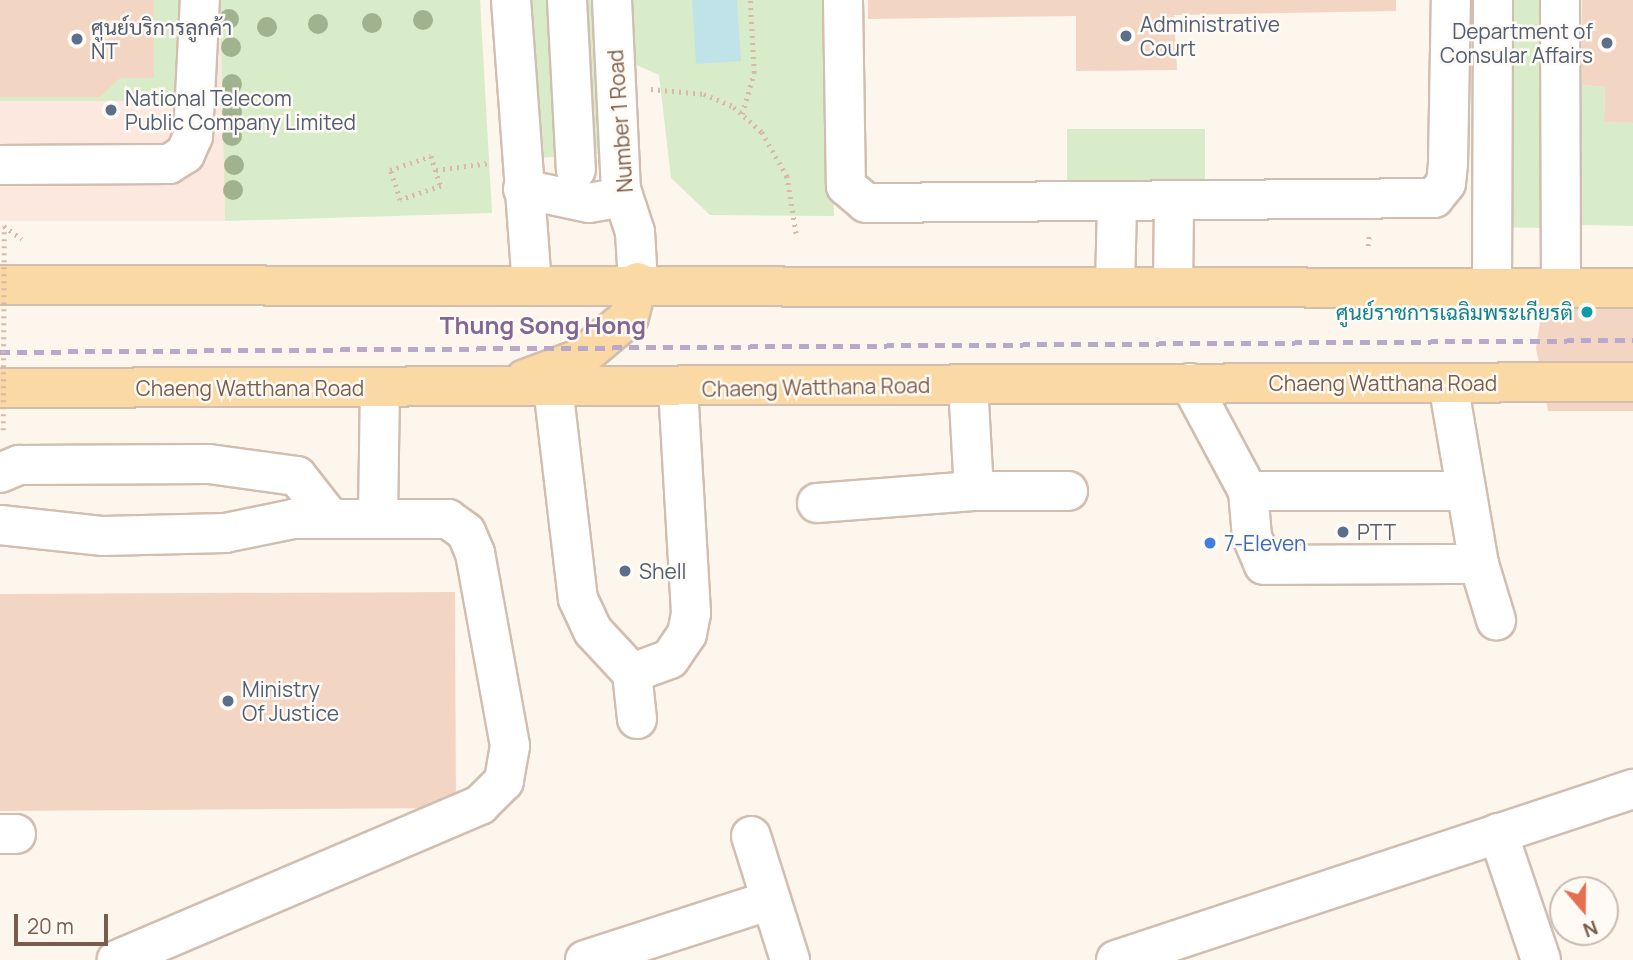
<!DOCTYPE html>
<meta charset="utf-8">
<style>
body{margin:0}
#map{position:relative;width:1633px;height:960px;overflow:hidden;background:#fdf6ec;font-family:Manrope,Sarabun,sans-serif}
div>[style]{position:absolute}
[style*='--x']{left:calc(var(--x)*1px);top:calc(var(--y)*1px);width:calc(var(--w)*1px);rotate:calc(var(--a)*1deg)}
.commercial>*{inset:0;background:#fde8e0}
.green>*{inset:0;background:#d8ecc9}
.water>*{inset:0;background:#bfe3e8}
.building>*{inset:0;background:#f3d5c3}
.path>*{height:4.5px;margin-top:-2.25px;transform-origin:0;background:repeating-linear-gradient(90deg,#d9b8a5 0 2px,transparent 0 7px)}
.roads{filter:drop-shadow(2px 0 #d1beb0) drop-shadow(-2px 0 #d1beb0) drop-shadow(0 2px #d1beb0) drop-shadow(0 -2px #d1beb0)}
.minor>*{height:38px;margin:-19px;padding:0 19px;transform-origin:19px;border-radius:19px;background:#fff}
.major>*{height:38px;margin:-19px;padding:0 19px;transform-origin:19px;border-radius:19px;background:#fbd9a5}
.rail>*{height:5px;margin-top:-2.5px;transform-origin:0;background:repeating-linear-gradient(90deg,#b9a8c9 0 10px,transparent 0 17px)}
.path-bridge>*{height:4.5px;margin-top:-2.25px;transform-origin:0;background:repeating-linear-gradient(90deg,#d9b8a5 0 2px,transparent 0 7px)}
.trees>*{width:20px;height:20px;margin:-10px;border-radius:50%;background:#a0b28e}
.dots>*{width:19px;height:19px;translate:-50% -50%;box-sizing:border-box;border:4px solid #fffaf3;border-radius:50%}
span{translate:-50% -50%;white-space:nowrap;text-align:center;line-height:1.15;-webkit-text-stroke:5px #fffaf3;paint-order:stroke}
.service-label{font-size:21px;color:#4e5e75}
.left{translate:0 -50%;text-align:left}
.right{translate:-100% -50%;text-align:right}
.street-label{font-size:21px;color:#7a5c4d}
.culture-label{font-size:21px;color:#0d838f}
.shop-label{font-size:21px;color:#366cbe}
.quarter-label{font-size:24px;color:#846695;font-weight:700}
.north{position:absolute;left:1549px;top:876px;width:70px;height:70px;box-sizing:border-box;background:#fffaf3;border:2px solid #cabbb1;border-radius:50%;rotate:160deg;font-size:19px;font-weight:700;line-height:28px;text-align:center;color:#7a5c4d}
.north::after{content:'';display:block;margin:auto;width:24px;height:32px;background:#e76f51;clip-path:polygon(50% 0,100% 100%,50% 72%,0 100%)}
.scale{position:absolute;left:14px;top:914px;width:94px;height:32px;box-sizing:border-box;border:4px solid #7a5c4d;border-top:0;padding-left:9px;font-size:21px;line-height:24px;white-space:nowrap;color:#7a5c4d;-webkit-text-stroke:5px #fffaf3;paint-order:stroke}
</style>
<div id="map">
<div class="commercial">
<i style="clip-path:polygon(0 0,220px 0,225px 221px,0 221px)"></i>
</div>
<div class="green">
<i style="clip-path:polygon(0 0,189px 0,187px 101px,0 101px)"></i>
<i style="clip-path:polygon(220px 0,480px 0,492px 213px,225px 221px)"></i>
<i style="clip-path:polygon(529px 0,594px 0,602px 154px,538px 158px)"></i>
<i style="clip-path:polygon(631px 0,825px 0,834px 216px,710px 215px,671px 178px,659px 75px,634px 64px)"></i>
<i style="clip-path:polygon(1497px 0,1545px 0,1541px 228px,1497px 227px)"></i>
<i style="clip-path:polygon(1582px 85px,1605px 87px,1604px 122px,1633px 123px,1633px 226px,1580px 225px)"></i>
<i style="clip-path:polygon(1067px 129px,1205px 129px,1205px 189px,1067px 189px)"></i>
</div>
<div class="water">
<i style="clip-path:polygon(692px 0,737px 0,741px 61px,696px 64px)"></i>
</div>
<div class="building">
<i style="clip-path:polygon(0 0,154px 0,154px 78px,120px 78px,100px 97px,0 97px)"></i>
<i style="clip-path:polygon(868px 0,1396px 0,1396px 11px,1174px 15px,1177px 70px,1076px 71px,1076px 16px,868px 19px)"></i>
<i style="clip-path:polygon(1582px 0,1633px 0,1633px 123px,1604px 122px,1605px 87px,1582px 85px)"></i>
<i style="clip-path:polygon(1633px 275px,1633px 411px,1548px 411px,1536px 348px,1547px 276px)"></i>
<i style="clip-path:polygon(455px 592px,456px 808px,0 811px,0 594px)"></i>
</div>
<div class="path">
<i style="--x:651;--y:89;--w:53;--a:5.4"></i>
<i style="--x:704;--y:94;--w:33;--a:23"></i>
<i style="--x:734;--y:107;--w:38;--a:42"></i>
<i style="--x:762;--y:132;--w:51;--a:60.4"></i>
<i style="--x:787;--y:176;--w:63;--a:80.8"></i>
<i style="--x:742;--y:114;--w:43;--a:-73.7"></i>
<i style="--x:754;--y:73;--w:73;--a:-93.1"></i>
<i style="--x:431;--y:156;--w:32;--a:72"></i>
<i style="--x:441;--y:186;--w:43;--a:161.1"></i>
<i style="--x:400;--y:200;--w:32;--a:-108"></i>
<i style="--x:390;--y:170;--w:43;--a:-18.9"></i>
<i style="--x:436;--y:170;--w:54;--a:-7.4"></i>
<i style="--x:4;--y:226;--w:22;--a:36"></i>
<i style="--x:1368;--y:246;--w:10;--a:-84"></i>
</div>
<div class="roads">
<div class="minor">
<i style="--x:511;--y:0;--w:284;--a:85.8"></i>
<i style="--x:567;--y:0;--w:170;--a:87"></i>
<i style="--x:612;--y:0;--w:189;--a:87.3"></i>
<i style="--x:621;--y:189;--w:45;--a:72"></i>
<i style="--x:635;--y:232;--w:50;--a:86.6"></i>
<i style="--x:843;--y:0;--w:186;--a:89.1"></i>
<i style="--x:846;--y:186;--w:26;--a:40"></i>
<i style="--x:866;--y:203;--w:568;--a:-0.5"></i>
<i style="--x:1434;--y:198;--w:19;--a:-51"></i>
<i style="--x:1446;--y:183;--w:19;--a:-84"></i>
<i style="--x:1448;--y:164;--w:164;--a:-89"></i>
<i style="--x:1560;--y:0;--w:288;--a:89.8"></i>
<i style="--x:0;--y:165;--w:169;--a:-0.3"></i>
<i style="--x:169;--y:164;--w:19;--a:-32"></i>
<i style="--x:185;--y:154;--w:20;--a:-66"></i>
<i style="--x:193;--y:136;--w:136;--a:-87.1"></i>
<i style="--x:523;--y:189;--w:67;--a:12"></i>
<i style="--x:589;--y:203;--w:22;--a:-10"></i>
<i style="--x:611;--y:199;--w:14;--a:-45"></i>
<i style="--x:1115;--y:287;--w:84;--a:-88.6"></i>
<i style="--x:1173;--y:287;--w:84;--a:-89.3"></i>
<i style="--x:1492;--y:288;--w:288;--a:-89.8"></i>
<i style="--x:1190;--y:383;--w:123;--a:61.8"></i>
<i style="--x:1248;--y:491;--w:46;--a:85"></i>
<i style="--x:1252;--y:537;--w:30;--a:67"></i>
<i style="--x:1264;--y:565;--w:215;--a:-0.3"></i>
<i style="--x:1448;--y:383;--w:184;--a:80.3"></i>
<i style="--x:1479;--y:564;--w:59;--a:73.1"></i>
<i style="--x:968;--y:384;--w:107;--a:86.8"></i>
<i style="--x:974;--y:491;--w:94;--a:0"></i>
<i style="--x:553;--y:387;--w:213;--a:83.3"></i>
<i style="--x:578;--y:599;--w:35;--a:65"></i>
<i style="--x:593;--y:631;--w:57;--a:47.1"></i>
<i style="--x:0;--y:473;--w:21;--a:-23"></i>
<i style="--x:19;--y:465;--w:190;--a:-0.3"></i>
<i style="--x:209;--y:464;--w:89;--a:7.8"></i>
<i style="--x:297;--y:476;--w:53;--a:51.8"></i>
<i style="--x:1248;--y:491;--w:217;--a:0"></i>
<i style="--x:817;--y:503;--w:157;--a:-4.4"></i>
<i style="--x:378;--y:516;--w:128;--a:-89.1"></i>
<i style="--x:0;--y:525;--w:104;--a:6.1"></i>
<i style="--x:103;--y:536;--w:122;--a:-1.4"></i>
<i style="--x:225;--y:533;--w:69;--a:-11.6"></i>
<i style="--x:293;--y:519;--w:155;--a:0"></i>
<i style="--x:448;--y:519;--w:22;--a:36"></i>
<i style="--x:466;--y:532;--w:23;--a:67"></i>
<i style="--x:475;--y:553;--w:196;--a:79.7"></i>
<i style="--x:510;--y:746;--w:36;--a:100"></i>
<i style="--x:504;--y:781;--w:34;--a:135"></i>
<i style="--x:480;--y:805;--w:395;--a:156.9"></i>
<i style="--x:637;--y:719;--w:46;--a:-96.2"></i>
<i style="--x:632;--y:673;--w:40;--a:-20.2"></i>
<i style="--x:670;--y:659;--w:30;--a:-56"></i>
<i style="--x:687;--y:634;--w:21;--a:-79"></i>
<i style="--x:691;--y:613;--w:224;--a:-93.3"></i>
<i style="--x:1498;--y:833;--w:134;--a:71.3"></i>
<i style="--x:0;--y:834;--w:16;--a:0"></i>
<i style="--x:751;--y:836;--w:130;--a:72.5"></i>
<i style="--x:585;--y:960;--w:195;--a:-17.9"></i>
<i style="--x:1116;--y:960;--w:545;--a:-18.3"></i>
</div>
<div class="major">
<i style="--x:0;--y:285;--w:1633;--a:0.11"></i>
<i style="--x:525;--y:379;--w:58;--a:-20.3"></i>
<i style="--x:579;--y:359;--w:65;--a:-40"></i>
<i style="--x:629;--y:317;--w:36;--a:-76"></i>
<i style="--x:0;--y:388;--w:1633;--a:-0.21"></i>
</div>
</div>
<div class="rail">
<i style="--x:0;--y:352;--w:1633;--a:-0.42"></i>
</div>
<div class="path-bridge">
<i style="--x:3;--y:430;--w:204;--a:-89.7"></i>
</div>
<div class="trees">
<i style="left:229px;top:19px"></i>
<i style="left:423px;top:20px"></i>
<i style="left:372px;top:23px"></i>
<i style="left:318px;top:24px"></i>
<i style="left:267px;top:27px"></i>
<i style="left:231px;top:47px"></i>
<i style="left:232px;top:84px"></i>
<i style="left:232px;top:112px"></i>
<i style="left:232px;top:136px"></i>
<i style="left:234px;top:165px"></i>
<i style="left:233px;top:190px"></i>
</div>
<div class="dots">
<i style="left:1126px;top:36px;background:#5c6f8a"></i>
<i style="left:77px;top:39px;background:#5c6f8a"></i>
<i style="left:1607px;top:43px;background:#5c6f8a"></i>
<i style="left:111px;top:110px;background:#5c6f8a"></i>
<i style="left:1587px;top:312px;background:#0f9aa8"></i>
<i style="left:1343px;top:532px;background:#5c6f8a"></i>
<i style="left:1210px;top:543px;background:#3f7fe0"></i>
<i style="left:625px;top:571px;background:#5c6f8a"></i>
<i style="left:228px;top:701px;background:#5c6f8a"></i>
</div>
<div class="service-label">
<span class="left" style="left:1140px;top:36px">Administrative<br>Court</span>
<span class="left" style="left:91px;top:39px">ศูนย์บริการลูกค้า<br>NT</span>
<span class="right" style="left:1593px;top:43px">Department of<br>Consular Affairs</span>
<span class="left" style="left:125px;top:110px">National Telecom<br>Public Company Limited</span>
<span class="left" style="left:1357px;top:532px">PTT</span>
<span class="left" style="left:639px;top:571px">Shell</span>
<span class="left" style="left:242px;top:701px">Ministry<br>Of Justice</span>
</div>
<div class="street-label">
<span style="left:620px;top:121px;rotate:-94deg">Number 1 Road</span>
<span style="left:1383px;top:383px">Chaeng Watthana Road</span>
<span style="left:816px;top:387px;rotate:-1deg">Chaeng Watthana Road</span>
<span style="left:250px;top:388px">Chaeng Watthana Road</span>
</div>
<div class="culture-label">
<span class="right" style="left:1573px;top:312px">ศูนย์ราชการเฉลิมพระเกียรติ</span>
</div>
<div class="shop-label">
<span class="left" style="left:1224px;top:543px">7-Eleven</span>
</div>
<div class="quarter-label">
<span style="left:543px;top:325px">Thung Song Hong</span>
</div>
<div class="north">N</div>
<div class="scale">20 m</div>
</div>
